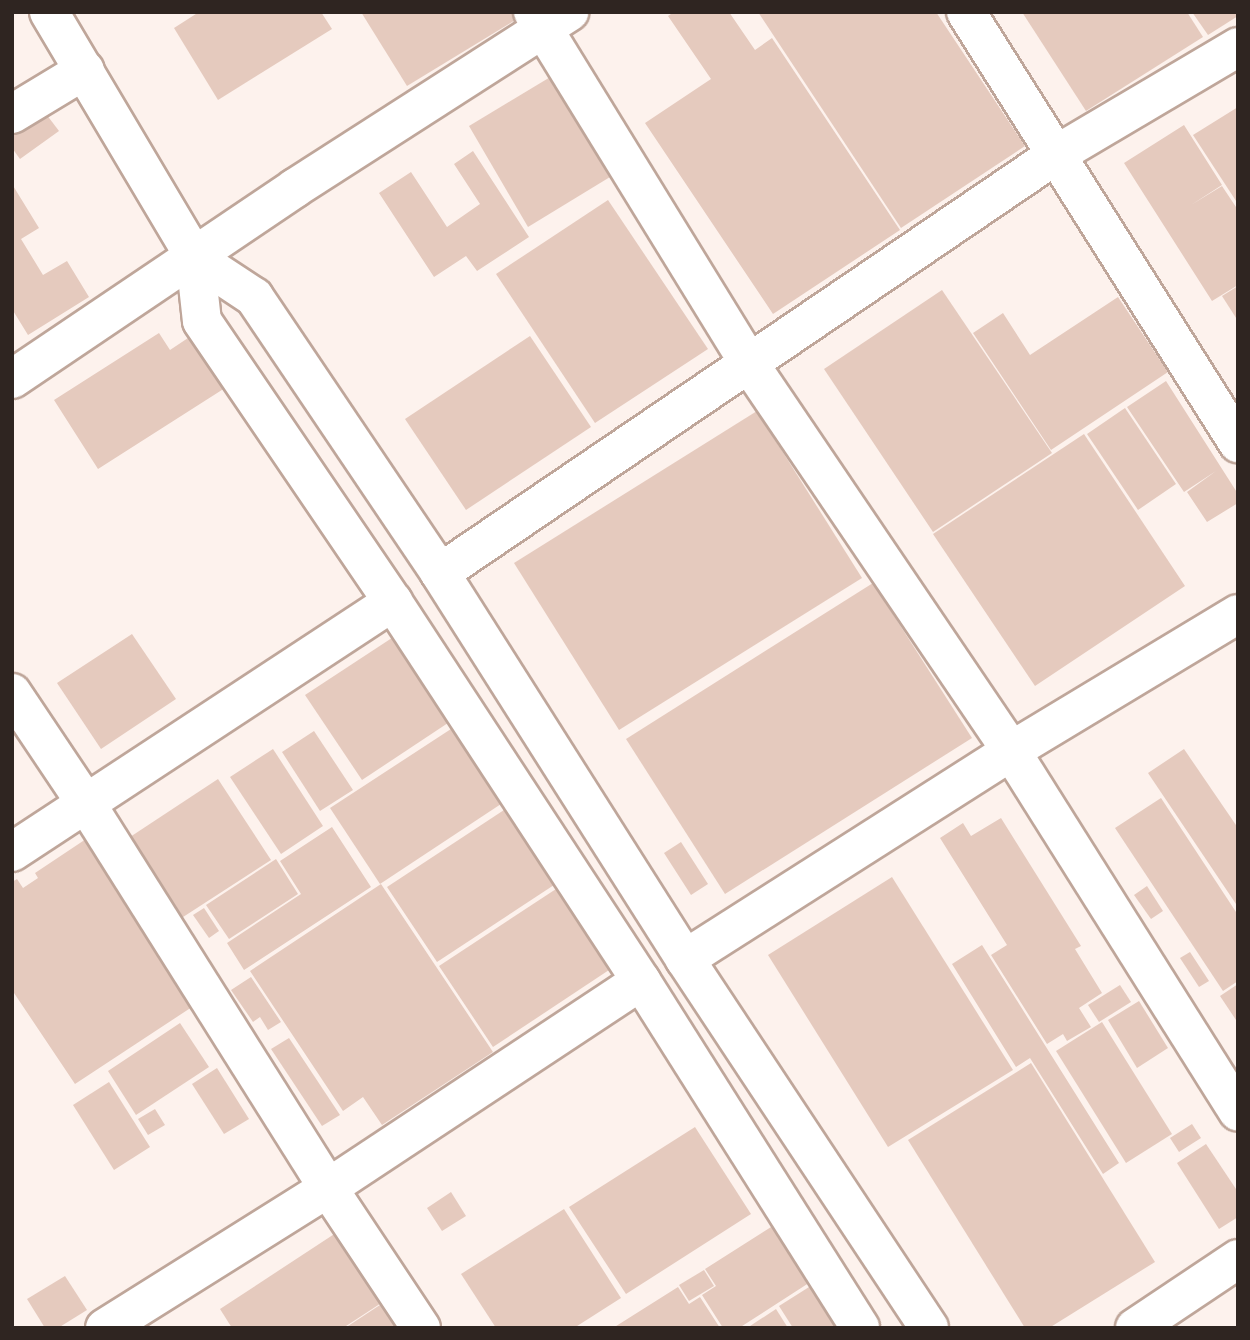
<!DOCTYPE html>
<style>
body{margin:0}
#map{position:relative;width:1250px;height:1340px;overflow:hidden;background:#fdf2ed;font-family:Lato,sans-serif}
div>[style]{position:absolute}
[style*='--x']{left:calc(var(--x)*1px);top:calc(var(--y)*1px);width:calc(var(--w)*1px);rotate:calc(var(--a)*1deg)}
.building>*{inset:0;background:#e5cabe}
.roads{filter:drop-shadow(2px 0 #bfa69a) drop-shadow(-2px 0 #bfa69a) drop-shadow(0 2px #bfa69a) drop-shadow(0 -2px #bfa69a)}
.minor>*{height:38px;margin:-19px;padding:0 19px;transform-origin:19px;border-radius:19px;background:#fff}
span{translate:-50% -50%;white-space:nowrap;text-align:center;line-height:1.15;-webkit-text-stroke:6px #fff;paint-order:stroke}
.frame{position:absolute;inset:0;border:14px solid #2f2521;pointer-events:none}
</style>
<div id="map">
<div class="building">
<i style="clip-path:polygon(199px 12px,321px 12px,332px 29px,218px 100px,174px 28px)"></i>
<i style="clip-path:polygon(361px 12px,513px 12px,517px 19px,407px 86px)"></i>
<i style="clip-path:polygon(674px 12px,729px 12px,755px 50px,772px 38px,900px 230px,773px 314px,645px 123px,711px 79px,668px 16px)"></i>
<i style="clip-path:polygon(758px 12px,936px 12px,1025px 146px,901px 228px)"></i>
<i style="clip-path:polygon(1022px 12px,1187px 12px,1203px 37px,1086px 111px)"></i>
<i style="clip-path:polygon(1192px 12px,1238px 12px,1238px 16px,1208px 35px)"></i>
<i style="clip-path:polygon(552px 76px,610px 177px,528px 227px,469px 126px)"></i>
<i style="clip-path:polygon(40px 106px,59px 131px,20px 159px,12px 148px,12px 126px)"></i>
<i style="clip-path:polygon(1238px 107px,1238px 204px,1193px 135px)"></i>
<i style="clip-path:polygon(1184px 125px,1222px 185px,1191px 205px,1222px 186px,1238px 210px,1238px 285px,1212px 301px,1124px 163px)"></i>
<i style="clip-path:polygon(473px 151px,529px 237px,477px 271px,466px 256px,434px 277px,379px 193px,411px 172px,447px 227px,480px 204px,454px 164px)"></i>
<i style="clip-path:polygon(12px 184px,39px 228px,21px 239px,43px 275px,67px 261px,89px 297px,28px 335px,12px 309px)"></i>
<i style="clip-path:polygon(608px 200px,708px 349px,595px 423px,496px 274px)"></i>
<i style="clip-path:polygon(1238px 286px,1238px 321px,1222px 296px)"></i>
<i style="clip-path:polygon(942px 290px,1052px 453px,933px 532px,824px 369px)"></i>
<i style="clip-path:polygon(1118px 297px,1168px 372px,1051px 450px,973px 333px,1003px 313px,1030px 355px)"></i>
<i style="clip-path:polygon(159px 333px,170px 350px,191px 336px,225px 388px,98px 469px,54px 400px)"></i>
<i style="clip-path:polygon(530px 336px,591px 427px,466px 510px,405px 419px)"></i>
<i style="clip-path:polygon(1166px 381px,1238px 494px,1238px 503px,1207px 522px,1187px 492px,1216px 471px,1184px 492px,1127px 407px)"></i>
<i style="clip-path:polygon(1125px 408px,1176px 484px,1138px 510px,1087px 434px)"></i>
<i style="clip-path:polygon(757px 411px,862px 578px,619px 730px,514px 563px)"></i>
<i style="clip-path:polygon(1084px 434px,1185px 586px,1035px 686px,933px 534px)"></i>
<i style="clip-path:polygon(873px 583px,972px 738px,725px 894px,626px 739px)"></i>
<i style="clip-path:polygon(401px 632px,457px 717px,362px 780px,305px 695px)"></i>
<i style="clip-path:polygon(132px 634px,176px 699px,101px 749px,57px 683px)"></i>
<i style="clip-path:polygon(451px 729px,501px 804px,380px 884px,330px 808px)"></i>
<i style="clip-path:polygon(314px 731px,353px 790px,320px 811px,282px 752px)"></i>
<i style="clip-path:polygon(273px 749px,323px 826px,281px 854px,230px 777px)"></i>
<i style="clip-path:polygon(1184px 749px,1238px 828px,1238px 907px,1148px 773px)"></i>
<i style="clip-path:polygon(218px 779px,271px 860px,180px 919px,127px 839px)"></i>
<i style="clip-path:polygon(1161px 798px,1238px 915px,1238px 981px,1223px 991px,1115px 828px)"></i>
<i style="clip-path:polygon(504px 810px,554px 885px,437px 962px,387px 887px)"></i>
<i style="clip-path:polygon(1001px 818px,1081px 946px,1075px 949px,1102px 993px,1079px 1008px,1091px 1027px,1067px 1041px,1063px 1034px,1047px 1044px,991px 955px,1007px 945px,940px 838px,963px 823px,971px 836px)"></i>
<i style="clip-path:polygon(332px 827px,371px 887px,244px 970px,227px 943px,301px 894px,280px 861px)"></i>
<i style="clip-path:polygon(92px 835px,195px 1005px,75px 1084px,12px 990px,12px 882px,17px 879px,23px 888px,38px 878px,35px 873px)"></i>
<i style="clip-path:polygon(681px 842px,708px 884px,691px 895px,664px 853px)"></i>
<i style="clip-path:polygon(276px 859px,298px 894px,229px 939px,206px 905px)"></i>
<i style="clip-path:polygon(892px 877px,1013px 1070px,888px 1147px,768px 955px)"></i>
<i style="clip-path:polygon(381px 884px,493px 1052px,382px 1125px,363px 1097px,343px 1111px,250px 971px)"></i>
<i style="clip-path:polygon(1147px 886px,1163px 911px,1151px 919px,1134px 895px)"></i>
<i style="clip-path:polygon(556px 889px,609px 970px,493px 1047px,439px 966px)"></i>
<i style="clip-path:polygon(204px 908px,219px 931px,209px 938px,193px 915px)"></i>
<i style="clip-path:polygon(982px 945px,1119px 1163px,1103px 1174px,1030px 1058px,1016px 1067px,952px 964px)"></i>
<i style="clip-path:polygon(1190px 952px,1209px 981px,1199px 987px,1180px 958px)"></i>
<i style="clip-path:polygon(251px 977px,281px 1022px,268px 1030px,260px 1017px,253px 1022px,231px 990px)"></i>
<i style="clip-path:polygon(1238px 984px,1238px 1023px,1220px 996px)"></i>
<i style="clip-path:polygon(1120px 985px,1131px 1002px,1099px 1022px,1088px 1005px)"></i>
<i style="clip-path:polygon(1139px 1001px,1168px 1048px,1137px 1068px,1108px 1020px)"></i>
<i style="clip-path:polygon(1102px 1022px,1172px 1134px,1126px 1163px,1056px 1051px)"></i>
<i style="clip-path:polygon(180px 1023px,209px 1067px,136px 1115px,108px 1071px)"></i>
<i style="clip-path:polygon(289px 1038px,340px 1115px,322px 1126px,271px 1049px)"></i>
<i style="clip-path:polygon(1031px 1063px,1155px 1262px,1049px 1328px,1025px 1328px,908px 1140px)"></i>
<i style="clip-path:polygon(217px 1068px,249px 1119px,224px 1134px,192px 1084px)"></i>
<i style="clip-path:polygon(109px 1082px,150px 1147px,114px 1170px,73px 1105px)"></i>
<i style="clip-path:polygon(155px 1109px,165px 1125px,148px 1135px,138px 1119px)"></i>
<i style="clip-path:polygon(1192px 1124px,1201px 1138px,1179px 1152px,1170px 1138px)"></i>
<i style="clip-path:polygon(695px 1127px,751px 1214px,626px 1294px,569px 1207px)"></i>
<i style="clip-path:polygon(1206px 1144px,1238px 1192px,1238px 1217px,1219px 1229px,1177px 1163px)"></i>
<i style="clip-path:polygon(451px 1192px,466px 1216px,442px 1231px,427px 1208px)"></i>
<i style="clip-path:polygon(564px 1209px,621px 1298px,574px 1328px,496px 1328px,461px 1274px)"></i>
<i style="clip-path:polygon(779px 1222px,815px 1279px,739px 1328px,723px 1328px,702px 1295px,716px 1286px,705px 1269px)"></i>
<i style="clip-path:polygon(345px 1227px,392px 1296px,343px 1328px,232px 1328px,220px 1309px)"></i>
<i style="clip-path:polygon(704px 1270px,714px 1286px,689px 1301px,679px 1285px)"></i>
<i style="clip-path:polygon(65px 1276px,87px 1310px,58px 1328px,45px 1328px,27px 1299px)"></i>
<i style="clip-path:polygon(817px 1282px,847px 1328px,793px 1328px,779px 1306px)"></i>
<i style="clip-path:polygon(678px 1287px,689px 1304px,700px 1297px,720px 1328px,613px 1328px)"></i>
<i style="clip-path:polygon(386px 1301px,404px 1328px,345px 1328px)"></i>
<i style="clip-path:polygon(776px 1309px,788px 1328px,747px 1328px)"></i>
</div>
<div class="roads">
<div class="minor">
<i style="--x:49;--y:12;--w:286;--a:59.3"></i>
<i style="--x:195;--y:258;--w:63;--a:83.7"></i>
<i style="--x:202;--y:321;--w:340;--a:55.8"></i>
<i style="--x:393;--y:602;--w:453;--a:56.8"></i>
<i style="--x:641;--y:981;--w:410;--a:57.7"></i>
<i style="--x:533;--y:12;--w:411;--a:58.4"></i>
<i style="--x:748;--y:362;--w:470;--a:55.9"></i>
<i style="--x:1011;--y:751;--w:426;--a:57.8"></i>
<i style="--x:966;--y:12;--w:510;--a:57.74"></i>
<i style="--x:12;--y:114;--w:85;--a:-31.1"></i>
<i style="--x:195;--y:258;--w:71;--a:33.5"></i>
<i style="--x:254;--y:297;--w:333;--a:56"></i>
<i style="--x:440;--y:573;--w:457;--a:57.6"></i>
<i style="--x:685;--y:959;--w:442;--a:56.5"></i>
<i style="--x:12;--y:379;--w:341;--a:-34"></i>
<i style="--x:295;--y:188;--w:326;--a:-32.7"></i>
<i style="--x:440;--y:573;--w:742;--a:-34.18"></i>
<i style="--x:1054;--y:156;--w:214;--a:-30.6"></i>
<i style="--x:12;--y:693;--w:135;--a:56.2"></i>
<i style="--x:87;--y:805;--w:453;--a:57.8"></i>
<i style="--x:328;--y:1188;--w:168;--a:56.4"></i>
<i style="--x:12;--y:852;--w:456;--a:-33.3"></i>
<i style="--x:685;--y:959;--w:387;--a:-32.5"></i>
<i style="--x:1011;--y:751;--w:265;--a:-31.1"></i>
<i style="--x:105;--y:1328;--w:263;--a:-32.1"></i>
<i style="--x:328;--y:1188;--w:375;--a:-33.5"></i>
<i style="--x:1135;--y:1328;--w:124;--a:-33.8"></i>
</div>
</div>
<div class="frame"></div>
</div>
